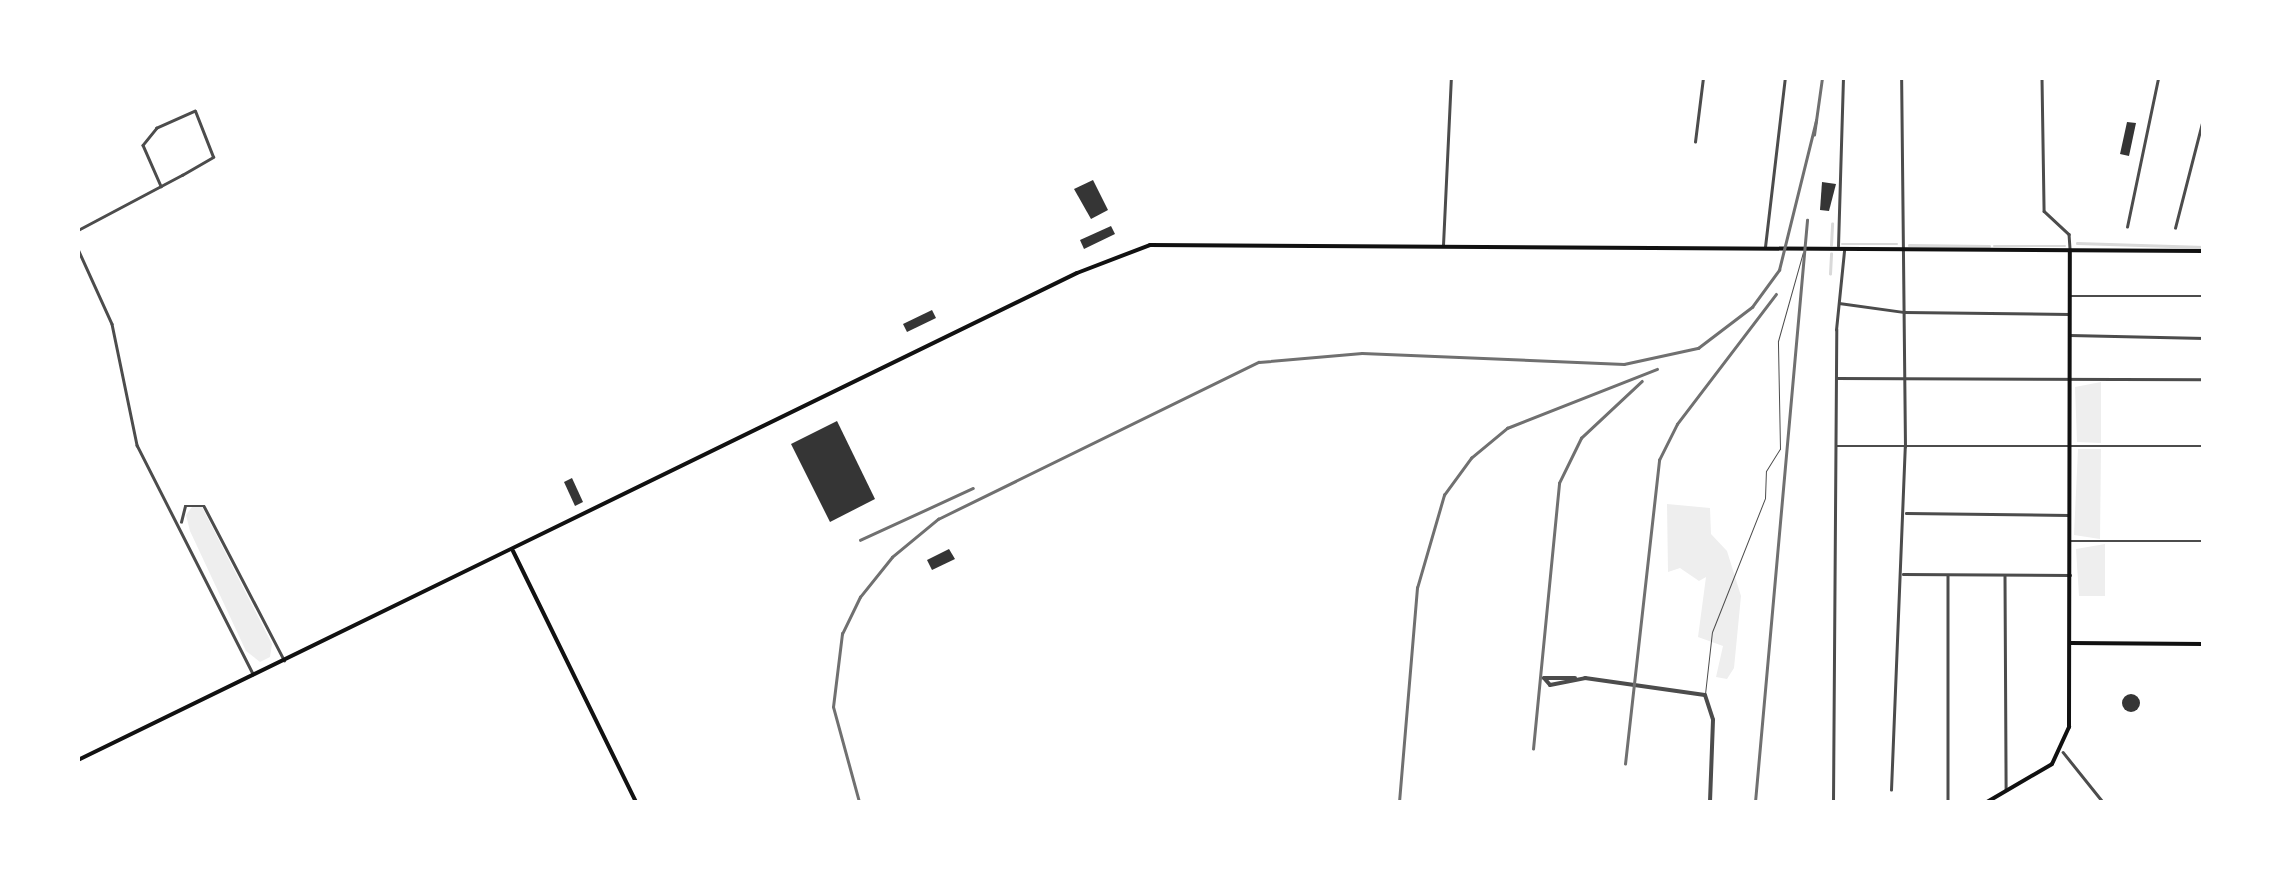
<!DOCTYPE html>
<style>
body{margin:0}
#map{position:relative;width:2281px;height:880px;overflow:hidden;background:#fff;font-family:Overpass,sans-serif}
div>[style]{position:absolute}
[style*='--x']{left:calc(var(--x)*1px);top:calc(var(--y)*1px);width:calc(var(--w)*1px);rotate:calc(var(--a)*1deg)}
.green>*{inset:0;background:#eee}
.stream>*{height:2.5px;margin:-1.25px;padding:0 1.25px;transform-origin:1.25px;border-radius:1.25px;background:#d9d9d9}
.building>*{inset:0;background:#353535}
.round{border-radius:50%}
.service>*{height:1px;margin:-0.5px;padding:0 0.5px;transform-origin:0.5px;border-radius:0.5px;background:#4c4c4c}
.minor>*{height:2.5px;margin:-1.25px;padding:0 1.25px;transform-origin:1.25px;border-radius:1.25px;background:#4c4c4c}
.tertiary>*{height:4px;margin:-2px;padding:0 2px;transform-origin:2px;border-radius:2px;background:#4c4c4c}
.secondary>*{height:4px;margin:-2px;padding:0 2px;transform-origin:2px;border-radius:2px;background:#111}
.rail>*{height:2.5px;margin:-1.25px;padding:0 1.25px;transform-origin:1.25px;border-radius:1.25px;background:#707070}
span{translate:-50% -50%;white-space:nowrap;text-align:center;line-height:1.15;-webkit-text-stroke:8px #fff;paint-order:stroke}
.frame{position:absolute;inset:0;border:80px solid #fff;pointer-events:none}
</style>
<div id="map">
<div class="green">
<i style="clip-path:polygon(2101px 382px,2101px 443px,2077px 442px,2075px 387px)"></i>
<i style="clip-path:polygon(2078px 449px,2101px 449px,2100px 539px,2074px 535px)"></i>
<i style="clip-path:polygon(1667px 504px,1710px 508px,1711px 534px,1727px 551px,1741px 596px,1734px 668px,1727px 679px,1716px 677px,1723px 646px,1698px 637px,1706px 577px,1699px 581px,1680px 568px,1668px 572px)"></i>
<i style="clip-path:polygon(192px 507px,202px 507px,272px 644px,270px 657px,260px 662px,246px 651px,190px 531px,186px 515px)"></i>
<i style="clip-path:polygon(2105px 544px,2105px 596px,2079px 596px,2076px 549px)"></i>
</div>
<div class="stream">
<i style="--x:2077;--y:243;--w:127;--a:1.8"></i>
<i style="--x:1842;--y:244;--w:55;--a:0"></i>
<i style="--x:1831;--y:245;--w:21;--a:-87"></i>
<i style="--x:1909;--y:245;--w:80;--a:0.7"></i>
<i style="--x:1994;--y:246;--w:71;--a:0"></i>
<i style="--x:1830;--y:274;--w:20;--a:-87"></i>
</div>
<div class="building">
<i style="clip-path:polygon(2127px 122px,2136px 123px,2129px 156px,2120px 154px)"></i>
<i style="clip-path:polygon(1093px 180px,1108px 210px,1091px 219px,1074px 189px)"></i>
<i style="clip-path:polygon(1822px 182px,1836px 184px,1829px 211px,1820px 210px)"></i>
<i style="clip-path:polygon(1111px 226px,1115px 234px,1084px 249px,1080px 240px)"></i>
<i style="clip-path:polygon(932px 310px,936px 318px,907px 332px,903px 324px)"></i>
<i style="clip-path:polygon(837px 421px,875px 499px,830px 522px,791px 444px)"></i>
<i style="clip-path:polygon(572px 478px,583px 502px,575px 506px,564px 482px)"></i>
<i style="clip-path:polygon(949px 549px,955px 559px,932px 570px,927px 560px)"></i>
<i class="round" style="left:2122px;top:694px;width:18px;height:18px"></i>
</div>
<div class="service">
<i style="--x:1705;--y:694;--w:62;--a:-83.6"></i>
<i style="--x:1712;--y:632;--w:144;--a:-68.4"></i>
<i style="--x:1765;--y:498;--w:27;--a:-88"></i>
<i style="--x:1766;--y:471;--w:26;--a:-58"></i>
<i style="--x:1780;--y:449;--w:108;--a:-91.1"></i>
<i style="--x:1778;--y:341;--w:92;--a:-74.3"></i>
</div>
<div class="minor">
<i style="--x:2042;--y:78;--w:133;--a:89.1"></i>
<i style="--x:2044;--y:211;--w:34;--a:43"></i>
<i style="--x:2069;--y:234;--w:14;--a:86"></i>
<i style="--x:1695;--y:142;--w:64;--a:-82.9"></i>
<i style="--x:2127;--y:227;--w:152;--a:-78.2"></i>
<i style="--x:2175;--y:228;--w:117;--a:-75.6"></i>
<i style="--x:78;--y:230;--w:118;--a:-27.9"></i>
<i style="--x:182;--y:175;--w:36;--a:-30"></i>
<i style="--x:213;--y:157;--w:49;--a:-111.4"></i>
<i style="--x:195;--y:111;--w:42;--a:155.9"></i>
<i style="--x:157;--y:128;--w:22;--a:129"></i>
<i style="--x:143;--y:145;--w:45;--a:66.3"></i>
<i style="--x:1443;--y:245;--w:167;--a:-87.3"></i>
<i style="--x:1838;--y:246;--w:168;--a:-88.3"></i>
<i style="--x:1765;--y:247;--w:170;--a:-83.3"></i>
<i style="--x:78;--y:249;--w:82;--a:65.6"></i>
<i style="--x:112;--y:324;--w:124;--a:78.3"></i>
<i style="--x:137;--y:445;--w:257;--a:63.1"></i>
<i style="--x:2070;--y:296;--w:134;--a:0"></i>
<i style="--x:1839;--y:303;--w:66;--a:7.9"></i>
<i style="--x:1904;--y:312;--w:165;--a:0.7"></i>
<i style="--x:2070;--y:335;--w:134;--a:1.3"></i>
<i style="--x:1836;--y:378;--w:368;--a:0.2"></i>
<i style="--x:1837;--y:446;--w:367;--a:0"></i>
<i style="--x:1906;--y:513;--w:162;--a:0.7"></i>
<i style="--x:181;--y:522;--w:16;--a:-76"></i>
<i style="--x:185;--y:506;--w:19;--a:0"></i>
<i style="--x:204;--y:506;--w:174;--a:62.5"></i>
<i style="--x:2070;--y:541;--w:134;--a:0"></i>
<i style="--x:1903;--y:574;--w:167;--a:0.3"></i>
<i style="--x:1948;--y:575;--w:227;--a:90"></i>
<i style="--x:2005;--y:576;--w:214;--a:89.7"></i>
<i style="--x:2063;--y:752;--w:64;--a:51.3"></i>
<i style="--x:1891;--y:790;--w:343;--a:-87.7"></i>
<i style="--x:1905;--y:447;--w:369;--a:-90.6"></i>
<i style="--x:1833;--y:802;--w:472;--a:-89.6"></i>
<i style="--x:1836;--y:330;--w:79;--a:-84.2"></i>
</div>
<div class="tertiary">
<i style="--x:1575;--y:678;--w:31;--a:180"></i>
<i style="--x:1544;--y:678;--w:9;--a:49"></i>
<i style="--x:1550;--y:685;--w:36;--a:-11"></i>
<i style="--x:1585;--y:678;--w:121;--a:8.1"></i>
<i style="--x:1705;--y:695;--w:26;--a:72"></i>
<i style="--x:1713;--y:720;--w:82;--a:92.1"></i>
</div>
<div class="secondary">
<i style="--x:513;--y:551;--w:280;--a:63.9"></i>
<i style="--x:2070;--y:643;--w:134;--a:0.4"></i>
<i style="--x:78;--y:760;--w:1111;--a:-25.99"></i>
<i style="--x:1077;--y:273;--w:78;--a:-21"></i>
<i style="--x:1150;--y:245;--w:1054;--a:0.33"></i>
<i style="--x:1987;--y:802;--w:75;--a:-30.3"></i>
<i style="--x:2052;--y:764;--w:41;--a:-65.3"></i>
<i style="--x:2069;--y:727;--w:476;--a:-89.9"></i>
</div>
<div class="rail">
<i style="--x:1814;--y:135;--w:58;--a:-82"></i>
<i style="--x:860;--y:540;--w:124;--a:-24.7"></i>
<i style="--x:1533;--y:749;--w:267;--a:-84.4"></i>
<i style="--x:1559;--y:483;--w:50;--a:-63.9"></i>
<i style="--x:1581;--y:438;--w:83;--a:-43.1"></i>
<i style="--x:1625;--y:764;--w:306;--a:-83.6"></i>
<i style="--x:1659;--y:460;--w:40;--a:-63.4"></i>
<i style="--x:1677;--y:424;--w:163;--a:-52.7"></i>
<i style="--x:859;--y:802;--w:98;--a:-105.3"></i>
<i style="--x:833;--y:707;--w:74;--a:-83"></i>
<i style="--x:842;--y:634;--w:41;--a:-64.1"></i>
<i style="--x:860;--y:597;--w:51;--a:-51.3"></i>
<i style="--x:892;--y:557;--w:60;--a:-39.6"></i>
<i style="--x:938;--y:519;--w:357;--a:-26.1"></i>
<i style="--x:1259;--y:362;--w:103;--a:-5"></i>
<i style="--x:1362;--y:353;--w:262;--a:2.4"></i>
<i style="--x:1624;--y:364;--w:76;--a:-12.2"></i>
<i style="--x:1698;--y:348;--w:68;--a:-37.2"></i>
<i style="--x:1752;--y:307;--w:46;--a:-53.9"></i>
<i style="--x:1779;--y:270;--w:154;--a:-76.1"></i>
<i style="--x:1399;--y:802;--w:215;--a:-85.2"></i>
<i style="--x:1417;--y:588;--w:97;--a:-73.8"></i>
<i style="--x:1444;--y:495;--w:46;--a:-53.9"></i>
<i style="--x:1471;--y:458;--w:47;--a:-39.8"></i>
<i style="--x:1507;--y:428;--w:161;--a:-21.5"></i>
<i style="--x:1755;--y:802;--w:584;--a:-84.89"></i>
</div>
<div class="frame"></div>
</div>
